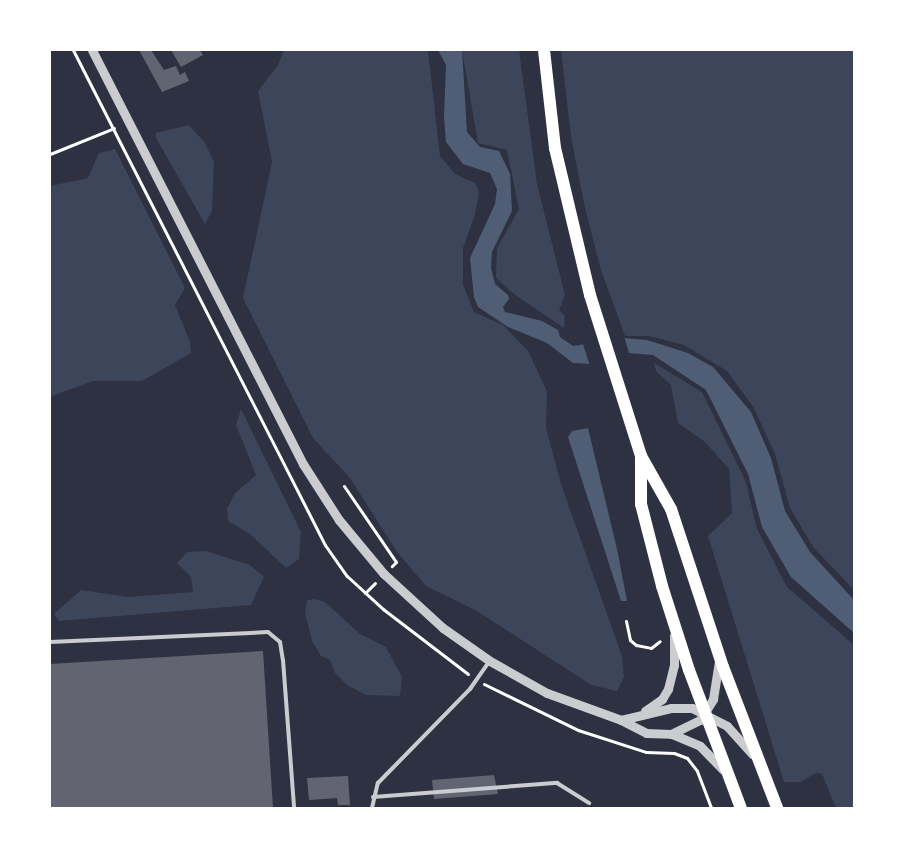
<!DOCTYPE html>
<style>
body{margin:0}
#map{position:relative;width:904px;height:858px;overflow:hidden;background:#2d3142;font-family:Bitter,serif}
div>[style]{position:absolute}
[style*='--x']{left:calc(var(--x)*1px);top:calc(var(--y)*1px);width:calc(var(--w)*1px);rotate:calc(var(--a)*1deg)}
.green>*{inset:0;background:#3c4559}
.water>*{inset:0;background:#4f5d75}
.pier>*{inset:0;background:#2d3142}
.building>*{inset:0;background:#626471}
.path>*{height:3px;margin:-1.5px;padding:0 1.5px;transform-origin:1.5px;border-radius:1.5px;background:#fff}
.service>*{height:4px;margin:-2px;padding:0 2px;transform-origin:2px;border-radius:2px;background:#caccd0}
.tertiary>*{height:9px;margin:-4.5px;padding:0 4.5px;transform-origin:4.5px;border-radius:4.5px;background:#caccd0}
.primary>*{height:12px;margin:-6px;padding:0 6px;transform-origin:6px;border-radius:6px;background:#fff}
span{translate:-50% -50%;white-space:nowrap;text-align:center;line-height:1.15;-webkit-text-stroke:5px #fff;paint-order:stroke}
.frame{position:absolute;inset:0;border:51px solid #fff;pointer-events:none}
</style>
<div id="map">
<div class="green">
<i style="clip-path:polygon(284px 50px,428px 50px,440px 156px,455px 174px,475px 183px,479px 192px,475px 215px,463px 248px,463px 285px,474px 312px,503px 325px,528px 351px,547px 391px,546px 428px,561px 484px,622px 656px,624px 677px,617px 691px,591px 685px,477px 611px,426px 586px,397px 552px,350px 478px,313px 438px,243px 298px,272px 162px,258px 91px,278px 65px)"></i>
<i style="clip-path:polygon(462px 50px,519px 50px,537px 184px,565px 295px,559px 310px,565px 316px,564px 328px,514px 294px,496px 278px,497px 248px,519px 209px,507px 150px,478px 143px)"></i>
<i style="clip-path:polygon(561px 50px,854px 50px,854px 590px,813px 547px,790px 508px,775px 454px,754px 408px,727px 371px,684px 345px,649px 336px,625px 336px,601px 270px,585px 208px,571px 137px)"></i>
<i style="clip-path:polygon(189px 125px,205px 143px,214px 162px,212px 211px,205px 224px,156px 138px,156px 133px)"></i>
<i style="clip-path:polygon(115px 149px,185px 288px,175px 305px,190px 342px,191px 353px,142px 381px,93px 381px,50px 397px,50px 186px,88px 178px,99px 153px)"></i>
<i style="clip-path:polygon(654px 363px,702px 392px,746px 482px,757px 529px,787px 587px,854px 645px,854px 808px,836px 808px,822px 774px,816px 773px,800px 782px,784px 782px,708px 536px,732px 513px,729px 469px,705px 442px,678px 423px,671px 385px,656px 371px)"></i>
<i style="clip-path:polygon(241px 409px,301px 532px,299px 559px,286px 568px,250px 534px,228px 521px,227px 509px,235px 493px,256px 475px,236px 425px)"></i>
<i style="clip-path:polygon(206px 551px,250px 565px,264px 577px,251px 605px,59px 621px,54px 614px,81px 590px,128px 597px,193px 592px,191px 577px,177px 563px,187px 552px)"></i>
<i style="clip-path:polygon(315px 599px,325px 602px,360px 634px,386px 647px,402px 677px,400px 696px,366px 695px,347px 685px,335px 673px,330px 660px,321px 656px,312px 641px,305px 613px,307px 600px)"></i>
</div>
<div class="water">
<i style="clip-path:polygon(438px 50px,462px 50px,467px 132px,480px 147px,499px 151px,510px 174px,512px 211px,492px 252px,491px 268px,495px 284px,508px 295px,509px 299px,503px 307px,505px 312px,542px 321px,558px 330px,560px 337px,573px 346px,624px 338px,647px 340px,688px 353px,713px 367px,751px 412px,771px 458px,785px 511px,810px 552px,854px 600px,854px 633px,791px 577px,762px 527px,748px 474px,706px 390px,653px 355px,628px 353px,591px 364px,573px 363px,547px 343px,508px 327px,478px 307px,474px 297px,470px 258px,495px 204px,497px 189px,490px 173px,463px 164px,446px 142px,444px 117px,446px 65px)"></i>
<i style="clip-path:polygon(588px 428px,617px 549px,627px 601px,621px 601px,568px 437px,572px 431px)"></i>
</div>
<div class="pier">
<i style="clip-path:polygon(624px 336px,630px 356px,590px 366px,583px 344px)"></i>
</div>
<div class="building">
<i style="clip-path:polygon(139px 50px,151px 50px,164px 70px,176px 66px,180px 75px,185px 72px,189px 81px,162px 92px)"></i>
<i style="clip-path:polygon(171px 50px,200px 50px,203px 55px,181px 67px)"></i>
<i style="clip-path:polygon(263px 651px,273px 808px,50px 808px,50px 664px)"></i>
<i style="clip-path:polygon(494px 775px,498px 794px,434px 799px,432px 780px)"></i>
<i style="clip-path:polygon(348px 776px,350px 805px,338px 805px,337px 798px,309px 800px,307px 778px)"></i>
</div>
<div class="path">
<i style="--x:73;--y:50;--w:555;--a:63.02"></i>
<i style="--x:325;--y:545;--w:38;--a:55"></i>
<i style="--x:347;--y:576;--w:49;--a:42.5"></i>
<i style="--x:383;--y:609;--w:107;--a:37.4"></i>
<i style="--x:50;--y:154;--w:69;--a:-22.1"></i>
<i style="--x:344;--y:486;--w:92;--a:55.6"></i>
<i style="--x:396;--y:562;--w:6;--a:135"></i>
<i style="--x:365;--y:593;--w:14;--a:-45"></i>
<i style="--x:626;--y:621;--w:19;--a:78"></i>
<i style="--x:630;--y:640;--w:8;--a:40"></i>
<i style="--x:636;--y:645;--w:15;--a:11"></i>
<i style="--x:651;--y:648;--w:11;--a:-38"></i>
<i style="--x:484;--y:684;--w:105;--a:26.1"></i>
<i style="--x:578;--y:730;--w:71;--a:17.9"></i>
<i style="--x:646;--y:752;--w:28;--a:2"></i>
<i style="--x:674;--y:753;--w:14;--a:21"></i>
<i style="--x:687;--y:758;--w:16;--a:52"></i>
<i style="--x:697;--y:771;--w:40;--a:69"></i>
</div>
<div class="service">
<i style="--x:50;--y:642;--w:218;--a:-2.6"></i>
<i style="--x:268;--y:632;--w:16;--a:40"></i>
<i style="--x:280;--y:642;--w:18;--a:81"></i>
<i style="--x:283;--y:660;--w:148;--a:85.7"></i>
<i style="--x:373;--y:797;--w:185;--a:-4.4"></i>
<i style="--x:557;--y:783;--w:38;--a:32"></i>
<i style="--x:372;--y:808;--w:26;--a:-77"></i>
<i style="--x:378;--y:783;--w:132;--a:-45.6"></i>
<i style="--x:470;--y:689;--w:33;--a:-55"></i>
</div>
<div class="tertiary">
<i style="--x:92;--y:50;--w:465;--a:63"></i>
<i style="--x:303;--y:464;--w:67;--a:57.3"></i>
<i style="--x:339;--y:520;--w:70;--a:50.2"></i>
<i style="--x:384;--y:574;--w:80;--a:42.5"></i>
<i style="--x:443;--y:628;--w:57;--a:35.1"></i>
<i style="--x:490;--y:661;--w:65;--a:29.3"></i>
<i style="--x:547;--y:693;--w:79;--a:20"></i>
<i style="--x:621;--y:720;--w:28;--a:27"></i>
<i style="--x:646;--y:733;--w:25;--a:2"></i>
<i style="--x:671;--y:734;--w:32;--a:-26"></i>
<i style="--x:700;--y:720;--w:25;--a:-58"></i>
<i style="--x:713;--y:699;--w:37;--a:-81"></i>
<i style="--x:645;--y:711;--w:21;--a:-35"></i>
<i style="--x:662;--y:699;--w:12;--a:-59"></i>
<i style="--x:668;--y:689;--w:25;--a:-76"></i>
<i style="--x:674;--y:665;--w:29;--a:-90"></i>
<i style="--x:621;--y:720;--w:51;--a:-13.5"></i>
<i style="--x:671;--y:708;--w:21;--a:0"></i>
<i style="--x:692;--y:708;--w:39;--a:27"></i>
<i style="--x:727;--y:726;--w:38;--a:48"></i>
<i style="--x:672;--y:734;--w:30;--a:23"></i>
<i style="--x:700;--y:746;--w:33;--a:46"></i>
</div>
<div class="primary">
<i style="--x:544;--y:50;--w:99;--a:83.6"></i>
<i style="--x:555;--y:148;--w:151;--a:76.6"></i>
<i style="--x:590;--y:295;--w:169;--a:72.4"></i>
<i style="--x:641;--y:456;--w:61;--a:60.5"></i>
<i style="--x:671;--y:509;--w:166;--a:71.8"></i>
<i style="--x:723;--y:667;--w:151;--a:69"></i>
<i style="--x:641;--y:456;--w:48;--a:90"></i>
<i style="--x:641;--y:504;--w:85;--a:75.6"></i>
<i style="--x:662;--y:586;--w:88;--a:72.2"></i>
<i style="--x:689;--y:670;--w:147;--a:69.4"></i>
</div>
<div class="frame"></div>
</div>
